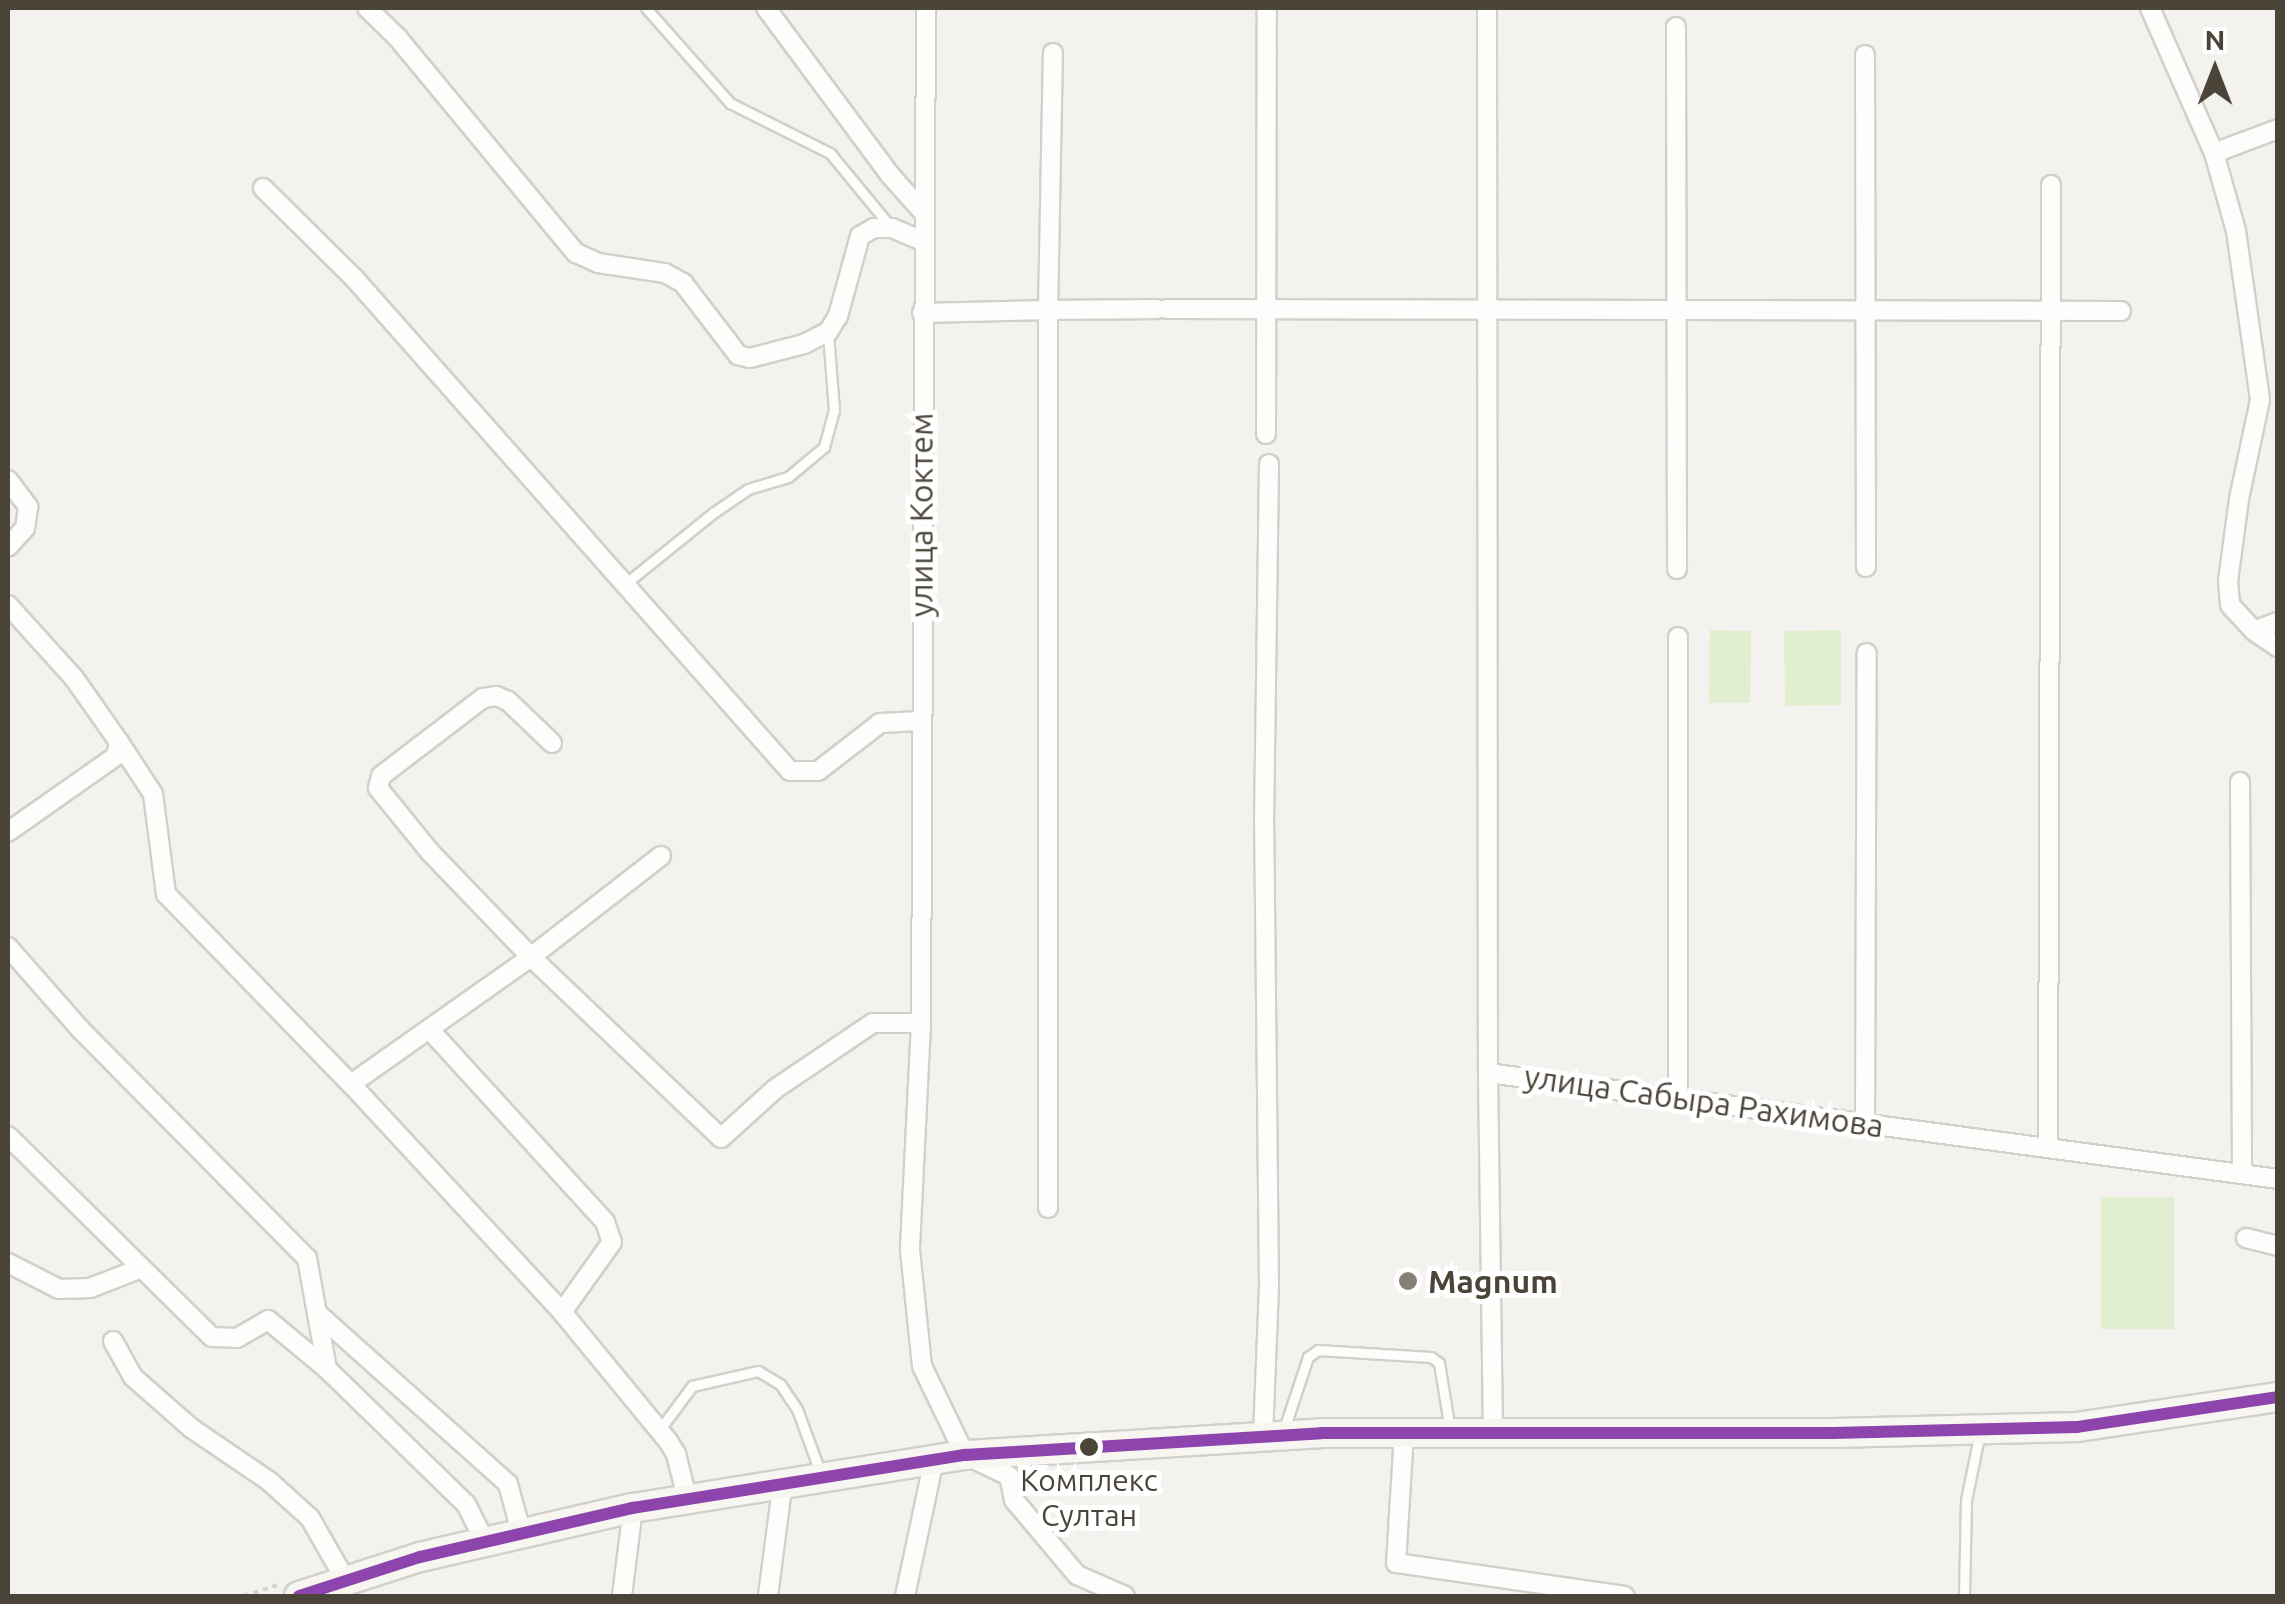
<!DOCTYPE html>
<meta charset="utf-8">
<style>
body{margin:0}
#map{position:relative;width:2285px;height:1604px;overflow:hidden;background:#f4f2ee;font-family:Ubuntu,sans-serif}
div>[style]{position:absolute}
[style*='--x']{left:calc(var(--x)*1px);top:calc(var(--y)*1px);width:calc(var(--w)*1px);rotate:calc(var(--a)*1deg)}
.green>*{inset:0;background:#e1eecf}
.path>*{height:4px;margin-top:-2px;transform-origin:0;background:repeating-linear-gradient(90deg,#d3d2cc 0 5px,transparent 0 10px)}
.roads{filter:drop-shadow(2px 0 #d2d0cb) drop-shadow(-2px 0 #d2d0cb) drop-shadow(0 2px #d2d0cb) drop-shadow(0 -2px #d2d0cb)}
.service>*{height:9px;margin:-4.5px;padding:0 4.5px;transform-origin:4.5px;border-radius:4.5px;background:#fdfdfc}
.minor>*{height:18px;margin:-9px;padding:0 9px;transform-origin:9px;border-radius:9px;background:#fdfdfc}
.secondary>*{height:28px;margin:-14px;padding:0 14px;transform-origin:14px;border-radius:14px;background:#f7f6f1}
.bus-1>*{height:12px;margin:-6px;padding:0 6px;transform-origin:6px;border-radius:6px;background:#8e44ad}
.dots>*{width:28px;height:28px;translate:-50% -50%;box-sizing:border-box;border:5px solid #fff;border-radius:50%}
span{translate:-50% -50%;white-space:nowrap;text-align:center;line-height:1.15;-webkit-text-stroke:10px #fff;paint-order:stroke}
.bus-label{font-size:30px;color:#4b4439}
.street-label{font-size:32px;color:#4b4439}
.poi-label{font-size:32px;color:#4b4439;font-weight:700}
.left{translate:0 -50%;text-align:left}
.frame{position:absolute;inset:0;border:10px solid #4b4439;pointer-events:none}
.north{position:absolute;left:2165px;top:20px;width:100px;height:100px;-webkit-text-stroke:8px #fff;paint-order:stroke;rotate:0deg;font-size:28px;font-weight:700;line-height:40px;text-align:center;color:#4b4439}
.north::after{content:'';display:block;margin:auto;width:35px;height:45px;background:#4b4439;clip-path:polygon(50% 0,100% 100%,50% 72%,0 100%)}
</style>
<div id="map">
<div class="green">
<i style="clip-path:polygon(1710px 630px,1751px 631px,1750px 703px,1709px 703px)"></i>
<i style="clip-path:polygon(1841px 630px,1841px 705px,1785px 706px,1784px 631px)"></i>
<i style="clip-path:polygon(2101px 1197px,2174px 1197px,2174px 1329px,2101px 1329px)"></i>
</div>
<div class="path">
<i style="--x:244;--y:1596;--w:35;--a:-18"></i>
</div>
<div class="roads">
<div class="service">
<i style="--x:646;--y:8;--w:127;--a:48.5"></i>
<i style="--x:730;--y:103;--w:112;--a:26.6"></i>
<i style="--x:830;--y:153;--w:94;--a:50.6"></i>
<i style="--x:625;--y:584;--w:113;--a:-38.9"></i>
<i style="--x:713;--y:513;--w:42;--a:-34.4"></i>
<i style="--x:748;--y:489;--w:42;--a:-16.7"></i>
<i style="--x:788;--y:477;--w:47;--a:-39.8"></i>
<i style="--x:824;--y:447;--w:38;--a:-75"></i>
<i style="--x:834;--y:410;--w:77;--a:-94.5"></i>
<i style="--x:660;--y:1429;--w:54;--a:-53.3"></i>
<i style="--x:692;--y:1386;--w:68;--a:-12.8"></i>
<i style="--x:758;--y:1371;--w:26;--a:31"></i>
<i style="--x:780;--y:1384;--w:30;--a:56"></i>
<i style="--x:797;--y:1409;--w:67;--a:69.9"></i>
<i style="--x:1284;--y:1429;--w:76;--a:-71.6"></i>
<i style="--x:1308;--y:1357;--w:12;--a:-35"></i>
<i style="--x:1318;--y:1350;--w:113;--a:3.5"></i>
<i style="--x:1431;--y:1357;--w:10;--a:37"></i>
<i style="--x:1439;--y:1363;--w:68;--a:80.7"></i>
<i style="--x:1964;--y:1596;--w:96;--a:-88.8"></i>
<i style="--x:1966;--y:1500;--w:69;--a:-78.4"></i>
</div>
<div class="minor">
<i style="--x:367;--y:8;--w:42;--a:44"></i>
<i style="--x:397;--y:37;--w:281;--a:50.4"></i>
<i style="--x:576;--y:253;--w:24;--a:24"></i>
<i style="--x:598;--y:263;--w:68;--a:8.5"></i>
<i style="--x:665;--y:273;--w:21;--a:29"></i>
<i style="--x:683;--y:283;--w:91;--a:52.6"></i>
<i style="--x:738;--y:355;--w:12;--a:14"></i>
<i style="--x:750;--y:358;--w:56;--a:-14.5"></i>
<i style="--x:804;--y:344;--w:27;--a:-27"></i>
<i style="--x:828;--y:332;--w:19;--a:-58"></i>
<i style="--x:838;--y:316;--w:83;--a:-74.6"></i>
<i style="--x:860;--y:236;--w:16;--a:-30"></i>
<i style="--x:874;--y:228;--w:18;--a:0"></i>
<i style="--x:892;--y:228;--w:33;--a:23"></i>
<i style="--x:766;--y:8;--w:208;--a:53.4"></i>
<i style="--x:890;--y:175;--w:50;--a:48.3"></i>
<i style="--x:1487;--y:8;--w:1065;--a:89.95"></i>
<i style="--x:2150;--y:8;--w:158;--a:66.2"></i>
<i style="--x:2214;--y:153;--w:81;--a:74.2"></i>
<i style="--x:2236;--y:231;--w:171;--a:81.9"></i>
<i style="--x:2260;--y:400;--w:101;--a:102"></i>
<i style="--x:2239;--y:499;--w:83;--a:97.6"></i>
<i style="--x:2228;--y:581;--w:24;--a:85"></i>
<i style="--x:2230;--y:605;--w:35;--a:47"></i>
<i style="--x:2254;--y:631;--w:29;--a:34"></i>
<i style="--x:1676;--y:27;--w:542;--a:89.89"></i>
<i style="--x:1865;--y:55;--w:512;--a:89.89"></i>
<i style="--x:2214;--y:153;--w:68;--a:-20.6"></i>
<i style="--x:263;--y:188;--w:128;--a:44.7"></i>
<i style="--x:354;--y:278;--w:658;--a:48.51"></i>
<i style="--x:790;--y:771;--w:28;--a:0"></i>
<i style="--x:818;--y:771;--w:78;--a:-37.7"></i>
<i style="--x:880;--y:723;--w:40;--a:-2.9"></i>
<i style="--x:1167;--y:309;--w:954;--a:0.12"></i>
<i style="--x:922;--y:313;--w:126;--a:-1.4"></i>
<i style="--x:1048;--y:310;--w:257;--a:-88.9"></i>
<i style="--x:1266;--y:434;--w:426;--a:-89.9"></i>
<i style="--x:8;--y:480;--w:34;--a:53"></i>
<i style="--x:28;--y:507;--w:21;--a:98"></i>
<i style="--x:25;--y:528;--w:25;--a:132"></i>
<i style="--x:8;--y:605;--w:98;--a:47.9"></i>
<i style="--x:74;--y:678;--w:78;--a:54.9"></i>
<i style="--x:119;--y:742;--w:14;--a:102"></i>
<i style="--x:116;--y:756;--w:132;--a:144.9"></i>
<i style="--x:2254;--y:631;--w:26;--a:-21"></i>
<i style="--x:119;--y:742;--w:62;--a:56.8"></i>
<i style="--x:153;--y:794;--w:101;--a:82.6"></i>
<i style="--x:166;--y:894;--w:265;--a:45.8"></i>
<i style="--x:552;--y:743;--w:61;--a:-136.3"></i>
<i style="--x:508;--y:701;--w:13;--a:-157"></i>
<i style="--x:496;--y:696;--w:13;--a:171"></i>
<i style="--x:483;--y:698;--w:128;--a:142.6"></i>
<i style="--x:381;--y:776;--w:12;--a:104"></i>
<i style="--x:378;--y:788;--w:82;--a:50.9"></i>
<i style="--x:430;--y:852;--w:146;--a:46.1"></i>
<i style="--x:531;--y:957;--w:262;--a:43.6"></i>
<i style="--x:721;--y:1138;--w:73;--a:-42.2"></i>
<i style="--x:775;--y:1089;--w:118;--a:-34"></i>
<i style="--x:873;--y:1023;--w:48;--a:0"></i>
<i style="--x:921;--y:1023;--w:227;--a:92.8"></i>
<i style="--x:910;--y:1250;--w:117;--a:84.1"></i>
<i style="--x:922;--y:1366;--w:99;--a:64.2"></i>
<i style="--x:965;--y:1455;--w:49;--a:25.5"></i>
<i style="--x:1009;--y:1476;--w:25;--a:78"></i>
<i style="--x:1014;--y:1500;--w:98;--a:50"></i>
<i style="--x:1077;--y:1575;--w:52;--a:23.6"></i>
<i style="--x:2240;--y:782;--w:392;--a:89.7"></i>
<i style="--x:661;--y:856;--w:165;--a:142.2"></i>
<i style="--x:531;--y:957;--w:220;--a:144.8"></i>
<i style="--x:351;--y:1084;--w:311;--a:47.2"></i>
<i style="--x:562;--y:1312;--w:167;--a:50.6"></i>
<i style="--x:668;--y:1441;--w:15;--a:58"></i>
<i style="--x:676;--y:1454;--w:45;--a:76"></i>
<i style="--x:8;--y:947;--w:111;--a:48.7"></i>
<i style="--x:81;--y:1030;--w:321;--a:45.3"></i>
<i style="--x:307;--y:1258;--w:113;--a:79.8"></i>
<i style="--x:327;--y:1369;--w:194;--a:44.2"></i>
<i style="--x:466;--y:1504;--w:40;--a:63.4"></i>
<i style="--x:921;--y:1023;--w:1015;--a:-89.72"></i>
<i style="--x:429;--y:1029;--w:261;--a:47.6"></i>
<i style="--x:605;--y:1222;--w:21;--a:71"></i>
<i style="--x:612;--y:1242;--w:86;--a:125.5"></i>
<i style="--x:1678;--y:1097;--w:460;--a:-90"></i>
<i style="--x:1865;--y:1123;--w:470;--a:-89.8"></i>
<i style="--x:8;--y:1136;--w:286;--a:44.6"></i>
<i style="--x:212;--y:1337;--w:25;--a:2"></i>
<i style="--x:237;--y:1338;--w:36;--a:-30"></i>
<i style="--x:268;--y:1320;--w:77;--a:39.7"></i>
<i style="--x:2048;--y:1148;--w:963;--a:-89.82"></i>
<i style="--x:1048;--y:1208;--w:898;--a:-90"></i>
<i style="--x:1048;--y:310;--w:109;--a:-0.5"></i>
<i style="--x:2246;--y:1238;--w:33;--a:14"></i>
<i style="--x:8;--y:1263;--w:57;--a:27"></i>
<i style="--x:59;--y:1289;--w:31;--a:-2"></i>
<i style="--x:90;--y:1288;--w:53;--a:-21.2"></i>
<i style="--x:317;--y:1313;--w:256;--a:41.8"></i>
<i style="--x:508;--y:1484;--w:50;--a:74.8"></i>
<i style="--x:113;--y:1341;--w:41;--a:60.9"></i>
<i style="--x:133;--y:1377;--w:77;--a:41.3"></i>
<i style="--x:191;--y:1428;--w:94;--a:34.2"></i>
<i style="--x:269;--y:1481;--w:55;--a:42.1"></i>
<i style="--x:310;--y:1518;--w:73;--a:60.3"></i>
<i style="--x:1404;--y:1433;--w:130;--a:93.5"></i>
<i style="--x:1396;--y:1563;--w:231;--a:8.2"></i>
<i style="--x:1493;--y:1433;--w:360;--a:-90.8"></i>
<i style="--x:1488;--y:1073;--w:797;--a:7.64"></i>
<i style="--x:1263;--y:1436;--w:150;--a:-87.7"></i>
<i style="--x:1269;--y:1286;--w:463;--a:-90.6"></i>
<i style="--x:1264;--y:823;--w:359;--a:-89.2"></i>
<i style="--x:622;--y:1596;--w:89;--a:-82.9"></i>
<i style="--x:768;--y:1596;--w:116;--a:-82.6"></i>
<i style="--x:905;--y:1596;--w:140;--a:-78"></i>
</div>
<div class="secondary">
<i style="--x:299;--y:1596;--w:127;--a:-17.9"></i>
<i style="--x:420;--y:1557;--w:219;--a:-13"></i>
<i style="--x:633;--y:1508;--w:336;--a:-9.1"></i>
<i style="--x:965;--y:1455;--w:357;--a:-3.5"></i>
<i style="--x:1321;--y:1433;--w:512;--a:0"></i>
<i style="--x:1833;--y:1433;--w:244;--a:-1.4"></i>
<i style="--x:2077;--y:1427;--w:203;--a:-8.5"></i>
</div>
</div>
<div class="bus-1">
<i style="--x:299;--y:1596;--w:127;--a:-17.9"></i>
<i style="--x:420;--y:1557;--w:219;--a:-13"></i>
<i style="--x:633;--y:1508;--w:336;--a:-9.1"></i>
<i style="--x:965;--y:1455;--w:357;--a:-3.5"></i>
<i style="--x:1321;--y:1433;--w:512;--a:0"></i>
<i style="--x:1833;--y:1433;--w:244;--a:-1.4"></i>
<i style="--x:2077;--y:1427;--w:203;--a:-8.5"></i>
</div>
<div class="dots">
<i style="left:1408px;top:1281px;background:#868178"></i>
<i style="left:1089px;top:1447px;background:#4b4439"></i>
</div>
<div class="bus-label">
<span style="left:1089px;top:1497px">Комплекс<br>Султан</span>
</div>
<div class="street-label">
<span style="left:921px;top:515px;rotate:-90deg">улица Коктем</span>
<span style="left:1704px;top:1101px;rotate:8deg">улица Сабыра Рахимова</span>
</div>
<div class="poi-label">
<span class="left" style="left:1428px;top:1281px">Magnum</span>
</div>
<div class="frame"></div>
<div class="north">N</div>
</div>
